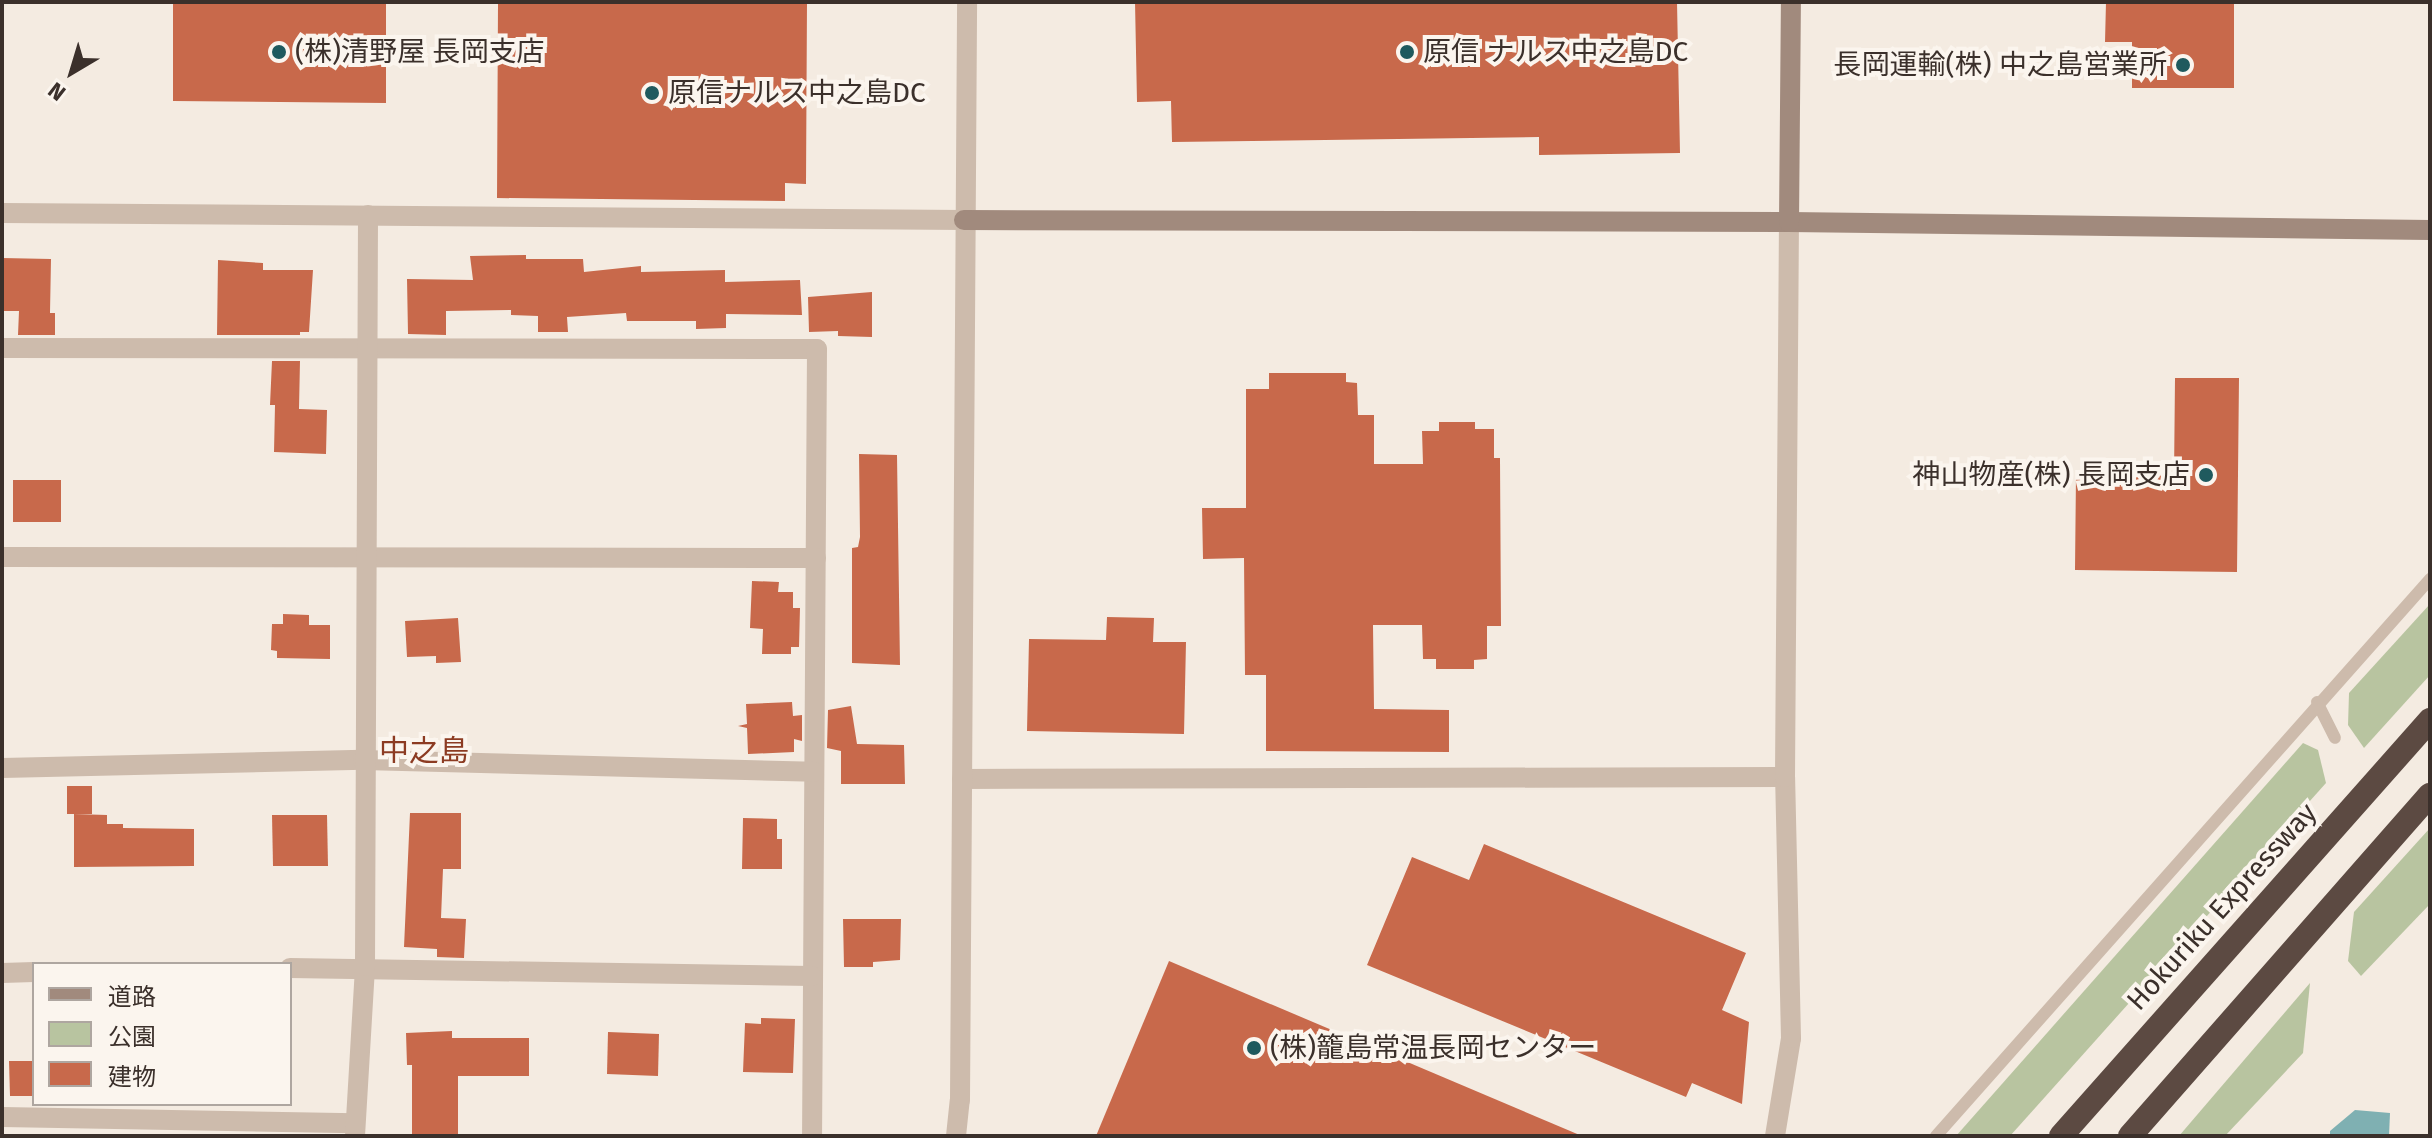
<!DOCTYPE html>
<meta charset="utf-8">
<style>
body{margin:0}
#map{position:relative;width:2432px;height:1138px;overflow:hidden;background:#f4ebe1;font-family:"Fira Sans","Noto Sans JP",sans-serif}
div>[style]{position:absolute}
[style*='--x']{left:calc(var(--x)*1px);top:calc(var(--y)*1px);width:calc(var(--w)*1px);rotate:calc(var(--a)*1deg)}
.green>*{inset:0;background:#b8c4a0}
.water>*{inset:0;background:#7fb0b2}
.building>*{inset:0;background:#c8694b}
.lane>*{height:12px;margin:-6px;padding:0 6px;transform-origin:6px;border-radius:6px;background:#cdbbac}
.street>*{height:20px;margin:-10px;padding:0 10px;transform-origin:10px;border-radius:10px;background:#cdbbac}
.secondary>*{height:20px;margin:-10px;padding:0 10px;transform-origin:10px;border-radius:10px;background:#a18a7d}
.highway>*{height:24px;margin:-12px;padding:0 12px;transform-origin:12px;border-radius:12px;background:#5c4a42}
.dots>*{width:22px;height:22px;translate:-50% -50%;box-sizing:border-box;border:4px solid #fbf5ee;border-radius:50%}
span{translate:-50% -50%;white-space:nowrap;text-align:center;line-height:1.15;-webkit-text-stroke:8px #fbf5ee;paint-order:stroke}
.poi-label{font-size:28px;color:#3b302b}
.left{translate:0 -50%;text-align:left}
.right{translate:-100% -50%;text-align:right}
.street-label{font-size:28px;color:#3b302b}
.neighbourhood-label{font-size:30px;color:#8c3b22}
.frame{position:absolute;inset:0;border:4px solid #3b302b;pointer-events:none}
.legend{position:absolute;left:32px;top:962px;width:260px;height:144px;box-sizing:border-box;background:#fbf5ee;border:2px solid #aea6a0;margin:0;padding:10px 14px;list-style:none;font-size:24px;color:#3b302b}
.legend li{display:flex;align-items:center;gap:16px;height:40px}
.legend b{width:40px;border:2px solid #aea6a0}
.north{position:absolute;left:32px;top:32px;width:80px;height:80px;-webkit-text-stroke:6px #fbf5ee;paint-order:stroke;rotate:218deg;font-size:22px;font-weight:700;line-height:32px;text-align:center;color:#3b302b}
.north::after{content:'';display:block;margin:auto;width:28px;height:36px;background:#3b302b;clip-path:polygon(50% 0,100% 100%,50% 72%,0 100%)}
</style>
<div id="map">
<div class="green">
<i style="clip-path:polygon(2430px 604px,2430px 675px,2364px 748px,2348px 725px,2349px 693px)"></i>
<i style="clip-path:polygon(2303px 743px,2318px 750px,2326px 783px,2010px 1136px,1956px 1136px)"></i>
<i style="clip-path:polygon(2430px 828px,2430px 904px,2361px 976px,2348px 961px,2354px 912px)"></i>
<i style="clip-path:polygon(2310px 983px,2303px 1053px,2225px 1136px,2179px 1136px)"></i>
</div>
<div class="water">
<i style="clip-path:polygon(2355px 1110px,2390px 1113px,2389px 1136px,2330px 1136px,2330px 1131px)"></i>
</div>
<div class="building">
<i style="clip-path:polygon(173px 2px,386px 2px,386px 103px,173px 101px)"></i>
<i style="clip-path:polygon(498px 2px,807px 2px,806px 184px,785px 183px,785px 201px,497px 198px)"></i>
<i style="clip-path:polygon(1135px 2px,1677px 2px,1680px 153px,1539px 155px,1539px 137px,1172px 142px,1171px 101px,1137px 102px)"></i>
<i style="clip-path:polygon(2106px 2px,2234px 2px,2234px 88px,2132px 88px,2132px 42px,2105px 42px)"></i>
<i style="clip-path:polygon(526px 255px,526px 259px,583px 259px,584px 272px,641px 266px,641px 272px,725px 270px,725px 282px,800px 280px,802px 315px,726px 314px,726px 328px,696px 329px,696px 321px,627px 321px,626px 313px,567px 317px,568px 332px,538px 332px,538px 316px,511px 315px,511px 310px,446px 311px,446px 335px,408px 334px,407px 279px,473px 280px,470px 256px)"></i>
<i style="clip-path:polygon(2px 258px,51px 259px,50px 313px,55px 313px,55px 335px,18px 335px,19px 311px,2px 311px)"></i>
<i style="clip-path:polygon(218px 260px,263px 263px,263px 270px,313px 270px,309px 332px,300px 332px,300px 335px,217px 335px)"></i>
<i style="clip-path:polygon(872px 292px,872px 337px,838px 336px,838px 331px,809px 332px,808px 297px)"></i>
<i style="clip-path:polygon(272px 361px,300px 361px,299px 409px,327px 410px,326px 454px,274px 452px,275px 405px,270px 405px)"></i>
<i style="clip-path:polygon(1269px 373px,1346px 373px,1346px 382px,1357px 383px,1358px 415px,1374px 415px,1374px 464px,1423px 464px,1422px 431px,1439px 431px,1439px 422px,1475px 422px,1475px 429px,1494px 429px,1494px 458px,1500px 458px,1501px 626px,1487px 626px,1487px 659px,1474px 660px,1474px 669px,1436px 669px,1436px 659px,1423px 659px,1422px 625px,1373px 625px,1374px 709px,1449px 710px,1449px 752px,1266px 751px,1266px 675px,1245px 675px,1244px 558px,1203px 559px,1202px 508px,1246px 508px,1246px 389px,1269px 389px)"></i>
<i style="clip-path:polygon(2175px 378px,2239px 378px,2237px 572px,2075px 570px,2076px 474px,2174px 476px)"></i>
<i style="clip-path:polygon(859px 454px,897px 455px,900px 665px,852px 663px,852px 548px,858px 547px,860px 537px)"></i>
<i style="clip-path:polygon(13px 480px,61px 480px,61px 522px,13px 522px)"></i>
<i style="clip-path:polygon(752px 581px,779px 582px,778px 592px,793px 592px,793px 608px,800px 608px,799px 647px,791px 647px,791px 654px,762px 654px,763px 629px,750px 628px)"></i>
<i style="clip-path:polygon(283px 614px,309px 615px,309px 625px,330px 625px,330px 659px,277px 658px,277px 651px,271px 650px,272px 624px,283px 624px)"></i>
<i style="clip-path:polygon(1107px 617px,1154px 618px,1153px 642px,1186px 642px,1184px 734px,1027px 731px,1029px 639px,1106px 640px)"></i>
<i style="clip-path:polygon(458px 618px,461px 662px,436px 663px,436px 656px,407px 657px,405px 621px)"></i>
<i style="clip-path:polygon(792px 702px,793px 716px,802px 715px,802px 741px,794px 739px,794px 752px,748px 754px,747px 728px,738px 726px,747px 724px,746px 704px)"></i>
<i style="clip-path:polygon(851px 706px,857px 744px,904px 745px,905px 784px,841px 784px,841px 751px,827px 748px,828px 710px)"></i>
<i style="clip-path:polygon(67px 786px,92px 786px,92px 814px,67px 814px)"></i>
<i style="clip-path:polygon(410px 813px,461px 813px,461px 869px,443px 869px,441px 918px,466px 919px,464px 958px,437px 957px,437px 949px,404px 947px)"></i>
<i style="clip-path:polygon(74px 814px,107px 815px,107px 824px,123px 824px,123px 828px,194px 829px,194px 866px,74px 867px)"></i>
<i style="clip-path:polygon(272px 815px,327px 815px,328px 866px,273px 866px)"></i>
<i style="clip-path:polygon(743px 818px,777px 819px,777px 839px,782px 839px,782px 869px,742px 869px)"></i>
<i style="clip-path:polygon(1484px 844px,1746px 953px,1722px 1010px,1749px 1022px,1742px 1104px,1692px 1083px,1686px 1097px,1367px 965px,1412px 857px,1469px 880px)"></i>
<i style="clip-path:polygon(843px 919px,901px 919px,900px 960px,873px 962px,873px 967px,844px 967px)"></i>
<i style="clip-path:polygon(1169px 961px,1582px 1136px,1096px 1136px)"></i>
<i style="clip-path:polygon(761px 1018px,795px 1019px,793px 1073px,743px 1072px,745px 1023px,761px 1024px)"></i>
<i style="clip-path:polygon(452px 1031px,452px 1038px,529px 1038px,529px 1076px,458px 1076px,458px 1136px,412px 1136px,412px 1065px,407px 1065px,406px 1033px)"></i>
<i style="clip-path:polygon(608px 1032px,659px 1034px,658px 1076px,607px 1074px)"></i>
<i style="clip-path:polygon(9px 1061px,34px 1061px,34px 1096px,10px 1096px)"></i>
</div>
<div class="lane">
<i style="--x:2317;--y:702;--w:40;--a:63.4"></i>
<i style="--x:1936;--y:1136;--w:745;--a:-48.43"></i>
</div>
<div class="street">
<i style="--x:2;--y:213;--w:962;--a:0.42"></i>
<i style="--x:2;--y:348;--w:815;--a:0.07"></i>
<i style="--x:817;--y:349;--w:787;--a:90.36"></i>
<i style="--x:2;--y:557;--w:814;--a:0.07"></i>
<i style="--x:2;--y:768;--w:361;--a:-1.3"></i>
<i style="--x:363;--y:760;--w:451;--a:1.5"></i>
<i style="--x:962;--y:779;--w:823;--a:-0.14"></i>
<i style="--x:290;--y:968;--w:522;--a:0.88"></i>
<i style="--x:2;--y:973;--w:32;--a:-2"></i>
<i style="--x:2;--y:1117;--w:353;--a:1"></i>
<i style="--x:355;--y:1136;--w:170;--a:-86.6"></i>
<i style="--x:365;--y:966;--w:751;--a:-89.77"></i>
<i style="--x:956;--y:1136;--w:36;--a:-84"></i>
<i style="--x:960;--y:1100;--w:1098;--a:-89.63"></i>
<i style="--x:1775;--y:1136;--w:99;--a:-80.7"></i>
<i style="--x:1791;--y:1038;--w:261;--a:-91.3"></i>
<i style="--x:1785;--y:777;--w:555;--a:-89.59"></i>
</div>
<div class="secondary">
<i style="--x:964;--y:220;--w:825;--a:0.14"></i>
<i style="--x:1789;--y:222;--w:641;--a:0.72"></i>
<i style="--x:1789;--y:222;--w:220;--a:-89.5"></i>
</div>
<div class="highway">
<i style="--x:2061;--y:1136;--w:556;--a:-48.43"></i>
<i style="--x:2130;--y:1136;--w:454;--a:-48.7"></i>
</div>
<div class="dots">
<i style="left:279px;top:52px;background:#1f5a5e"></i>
<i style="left:1407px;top:52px;background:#1f5a5e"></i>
<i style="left:2183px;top:65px;background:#1f5a5e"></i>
<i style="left:652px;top:93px;background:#1f5a5e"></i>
<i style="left:2206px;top:475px;background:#1f5a5e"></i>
<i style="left:1254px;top:1048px;background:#1f5a5e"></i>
</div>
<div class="poi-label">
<span class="left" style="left:295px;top:52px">(株)清野屋 長岡支店</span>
<span class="left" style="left:1423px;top:52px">原信 ナルス中之島DC</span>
<span class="right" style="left:2167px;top:65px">長岡運輸(株) 中之島営業所</span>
<span class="left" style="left:668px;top:93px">原信ナルス中之島DC</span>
<span class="right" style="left:2190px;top:475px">神山物産(株) 長岡支店</span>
<span class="left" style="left:1270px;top:1048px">(株)籠島常温長岡センター</span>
</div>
<div class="street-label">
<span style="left:2222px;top:907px;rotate:-48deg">Hokuriku Expressway</span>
</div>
<div class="neighbourhood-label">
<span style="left:424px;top:751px">中之島</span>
</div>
<div class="frame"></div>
<ul class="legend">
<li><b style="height:10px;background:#a18a7d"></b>道路</li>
<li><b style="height:22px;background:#b8c4a0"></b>公園</li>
<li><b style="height:22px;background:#c8694b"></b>建物</li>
</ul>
<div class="north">N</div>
</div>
